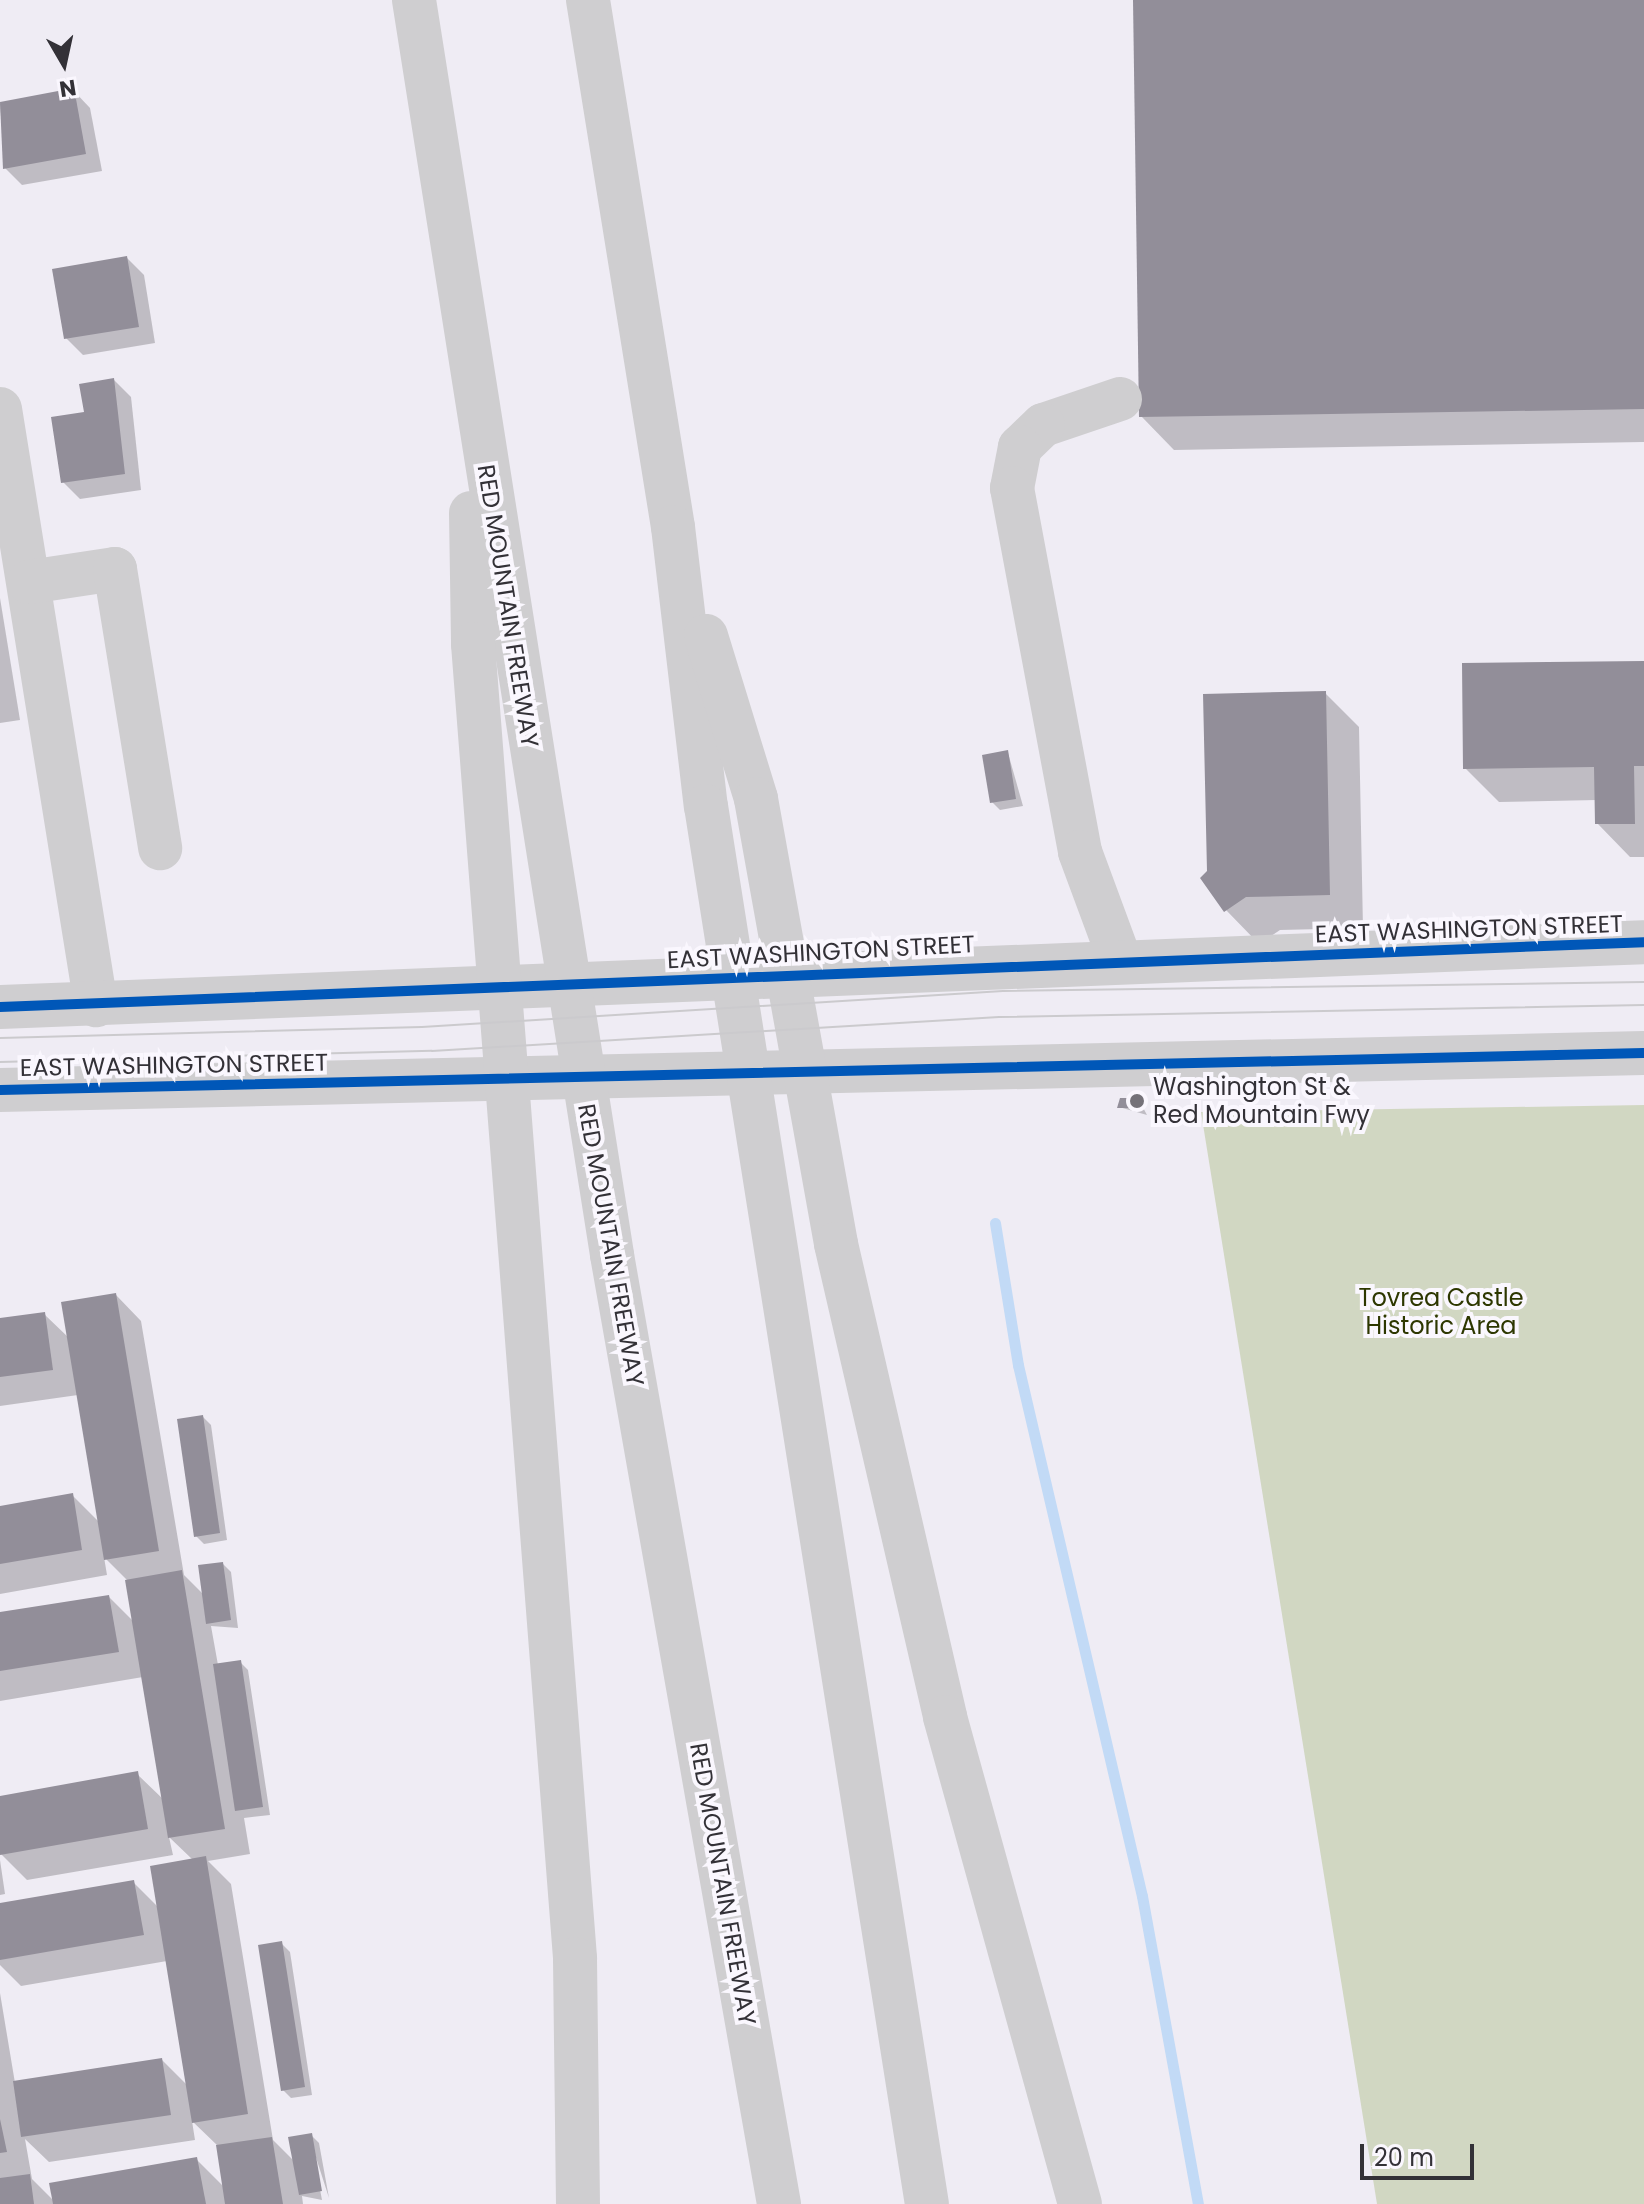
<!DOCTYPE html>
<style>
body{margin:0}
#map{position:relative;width:1644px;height:2204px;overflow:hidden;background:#efecf4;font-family:Poppins,sans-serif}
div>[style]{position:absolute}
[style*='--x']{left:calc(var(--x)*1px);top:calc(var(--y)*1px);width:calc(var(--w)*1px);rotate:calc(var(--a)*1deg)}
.green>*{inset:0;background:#d1d7c2}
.shadow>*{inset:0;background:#0003}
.stream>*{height:11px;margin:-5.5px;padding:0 5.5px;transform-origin:5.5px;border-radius:5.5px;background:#c2daf6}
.building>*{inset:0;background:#928e99}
.minor>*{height:44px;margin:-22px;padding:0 22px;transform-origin:22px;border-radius:22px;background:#cfced0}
.major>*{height:44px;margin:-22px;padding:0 22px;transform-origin:22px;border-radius:22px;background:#cfced0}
.highway>*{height:44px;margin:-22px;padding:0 22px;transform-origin:22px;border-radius:22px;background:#cfced0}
.tram>*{height:2px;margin:-1px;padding:0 1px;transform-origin:1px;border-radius:1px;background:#cbcacd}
.cycleway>*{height:10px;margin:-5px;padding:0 5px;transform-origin:5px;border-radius:5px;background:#0057b8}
.dots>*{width:22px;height:22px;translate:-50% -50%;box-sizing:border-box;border:4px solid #faf7fe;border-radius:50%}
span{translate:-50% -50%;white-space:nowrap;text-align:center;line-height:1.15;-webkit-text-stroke:8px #faf7fe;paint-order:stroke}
.street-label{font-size:24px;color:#333137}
.poi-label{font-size:24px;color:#333137}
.left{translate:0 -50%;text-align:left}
.park-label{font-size:24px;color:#2d3700}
.north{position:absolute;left:24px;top:24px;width:80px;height:80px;-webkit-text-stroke:6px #faf7fe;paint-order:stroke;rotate:171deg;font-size:22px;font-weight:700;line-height:32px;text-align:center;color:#333137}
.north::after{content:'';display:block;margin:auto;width:28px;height:36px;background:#333137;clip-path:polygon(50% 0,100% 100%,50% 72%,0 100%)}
.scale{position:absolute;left:1360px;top:2144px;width:114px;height:36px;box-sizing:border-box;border:4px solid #333137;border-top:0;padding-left:10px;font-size:24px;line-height:28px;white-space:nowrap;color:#333137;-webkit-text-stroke:6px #faf7fe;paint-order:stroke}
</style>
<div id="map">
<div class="green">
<i style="clip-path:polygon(1644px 1105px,1644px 2204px,1377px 2204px,1201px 1112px)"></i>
</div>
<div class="shadow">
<i style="clip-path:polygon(1135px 0,1644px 0,1644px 442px,1174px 450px,1141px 416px)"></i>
<i style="clip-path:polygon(73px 90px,90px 108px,102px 171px,22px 185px,5px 168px,0 104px)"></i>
<i style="clip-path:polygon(127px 258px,144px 275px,155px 343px,83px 355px,66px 338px)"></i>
<i style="clip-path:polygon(114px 380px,131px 397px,141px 490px,80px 499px,63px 482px,86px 414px)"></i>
<i style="clip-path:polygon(0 598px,20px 720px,0 723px)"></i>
<i style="clip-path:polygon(1644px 663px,1644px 857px,1630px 857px,1597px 823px,1597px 800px,1499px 802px,1465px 768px)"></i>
<i style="clip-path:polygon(1325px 693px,1359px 727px,1363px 928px,1280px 930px,1259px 944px,1226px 910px)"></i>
<i style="clip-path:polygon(1008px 753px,1023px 806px,1000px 810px,992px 802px)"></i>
<i style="clip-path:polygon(1139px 1100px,1147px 1115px,1119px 1107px)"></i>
<i style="clip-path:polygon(evenodd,116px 1295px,141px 1321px,184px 1575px,204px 1595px,223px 1564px,231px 1572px,238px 1628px,211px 1626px,218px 1665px,240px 1662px,248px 1670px,270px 1815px,244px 1818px,250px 1854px,208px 1861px,231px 1884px,273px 2140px,294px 2161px,311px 2135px,319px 2143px,329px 2198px,311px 2142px,322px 2200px,302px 2196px,303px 2204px,0 2204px,0 1993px,15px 2083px,162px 2060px,188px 2086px,167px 1961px,21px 1986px,0 1965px,0 1905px,133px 1882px,158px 1907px,193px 1860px,169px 1837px,173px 1855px,27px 1880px,0 1853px,0 1798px,137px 1774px,164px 1800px,143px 1677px,0 1701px,0 1614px,109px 1597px,134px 1622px,127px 1580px,104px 1557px,107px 1575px,0 1594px,0 1508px,72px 1495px,100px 1523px,78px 1395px,0 1406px,0 1320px,44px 1314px,69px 1338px,116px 1295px,192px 2121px,219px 2147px,225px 2188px,197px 2160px,55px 2202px,32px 2179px,25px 2139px,49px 2162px,195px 2140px,192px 2121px)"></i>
<i style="clip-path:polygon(203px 1417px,211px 1425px,227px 1540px,204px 1544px,196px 1536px)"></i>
<i style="clip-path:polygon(0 1860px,5px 1894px,0 1895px)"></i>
<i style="clip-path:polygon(282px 1944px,290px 1952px,312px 2095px,291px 2098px,283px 2090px)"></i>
</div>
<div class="stream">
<i style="--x:995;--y:1223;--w:144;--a:80.8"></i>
<i style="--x:1018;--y:1365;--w:545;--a:76.86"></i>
<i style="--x:1142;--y:1896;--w:313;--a:79.7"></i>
</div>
<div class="building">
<i style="clip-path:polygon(1133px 0,1644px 0,1644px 409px,1139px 417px)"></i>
<i style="clip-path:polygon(74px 88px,86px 154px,3px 169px,0 102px)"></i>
<i style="clip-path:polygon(127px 256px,139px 327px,64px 339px,52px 269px)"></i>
<i style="clip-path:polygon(114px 378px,125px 474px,61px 483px,51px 417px,84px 412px,79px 384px)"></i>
<i style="clip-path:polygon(1644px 661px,1644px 766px,1634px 766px,1635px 824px,1595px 824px,1594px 767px,1463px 769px,1462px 663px)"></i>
<i style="clip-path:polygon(1326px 691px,1330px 895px,1246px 897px,1224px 912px,1200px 878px,1207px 871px,1203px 694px)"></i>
<i style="clip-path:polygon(1008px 750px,1016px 799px,990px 803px,982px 755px)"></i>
<i style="clip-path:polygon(1120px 1098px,1140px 1098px,1140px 1108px,1117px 1108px)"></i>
<i style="clip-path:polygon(116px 1293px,159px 1551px,104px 1560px,61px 1302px)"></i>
<i style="clip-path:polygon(45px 1312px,53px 1370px,0 1377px,0 1318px)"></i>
<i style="clip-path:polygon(203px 1415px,220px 1533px,194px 1537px,177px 1419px)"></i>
<i style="clip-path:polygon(73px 1493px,82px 1550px,0 1564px,0 1506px)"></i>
<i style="clip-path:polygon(223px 1562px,231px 1620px,206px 1624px,198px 1565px)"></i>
<i style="clip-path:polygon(182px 1570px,225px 1829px,168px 1838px,125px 1580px)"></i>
<i style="clip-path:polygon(109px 1595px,119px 1652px,0 1671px,0 1612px)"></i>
<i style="clip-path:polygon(241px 1660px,263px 1807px,235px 1811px,213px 1664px)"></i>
<i style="clip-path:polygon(138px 1771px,148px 1829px,0 1855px,0 1796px)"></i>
<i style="clip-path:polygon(206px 1856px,248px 2114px,192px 2123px,150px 1866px)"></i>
<i style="clip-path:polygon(134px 1880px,144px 1935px,0 1960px,0 1903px)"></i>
<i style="clip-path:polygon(282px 1941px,305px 2087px,281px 2091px,258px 1945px)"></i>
<i style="clip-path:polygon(162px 2058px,171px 2115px,21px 2137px,13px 2081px)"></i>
<i style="clip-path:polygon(0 2119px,7px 2152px,0 2153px)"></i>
<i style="clip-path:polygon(312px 2133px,322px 2191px,299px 2195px,288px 2137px)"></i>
<i style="clip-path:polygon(272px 2137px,283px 2204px,225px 2204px,216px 2145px)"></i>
<i style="clip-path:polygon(197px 2157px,206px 2204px,53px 2204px,49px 2183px)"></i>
<i style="clip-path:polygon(30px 2174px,34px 2204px,0 2204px,0 2178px)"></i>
</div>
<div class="minor">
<i style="--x:1120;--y:399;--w:81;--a:161.3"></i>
<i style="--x:1043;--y:425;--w:32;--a:136"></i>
<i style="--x:1020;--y:447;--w:42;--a:101"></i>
<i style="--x:1012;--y:488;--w:370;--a:79.4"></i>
<i style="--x:1080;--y:852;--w:115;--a:69.7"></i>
<i style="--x:0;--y:409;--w:604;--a:80.85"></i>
<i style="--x:29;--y:582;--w:87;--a:-8.6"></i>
<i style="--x:115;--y:569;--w:283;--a:80.8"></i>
</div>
<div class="major">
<i style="--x:0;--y:1007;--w:1645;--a:-2.26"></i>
<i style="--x:0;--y:1090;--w:1644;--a:-1.29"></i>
</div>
<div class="highway">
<i style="--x:414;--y:0;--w:1271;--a:81.03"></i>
<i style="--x:612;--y:1255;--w:964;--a:80.02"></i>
<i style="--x:588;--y:0;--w:534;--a:80.84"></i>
<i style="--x:673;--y:527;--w:281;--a:83.3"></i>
<i style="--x:706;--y:806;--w:1415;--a:81.02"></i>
<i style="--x:471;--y:513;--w:131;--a:89.1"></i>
<i style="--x:473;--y:644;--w:1319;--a:85.56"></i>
<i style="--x:575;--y:1959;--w:245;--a:89.3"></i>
<i style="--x:706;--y:636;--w:170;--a:72.9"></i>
<i style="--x:756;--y:799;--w:452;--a:79.8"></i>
<i style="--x:836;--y:1244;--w:485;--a:77"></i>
<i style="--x:945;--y:1717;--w:505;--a:74.51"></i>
</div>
<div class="tram">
<i style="--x:0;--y:1038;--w:422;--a:-1.5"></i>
<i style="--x:422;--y:1027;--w:582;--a:-3.55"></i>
<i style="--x:1003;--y:991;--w:641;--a:-0.8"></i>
<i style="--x:0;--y:1062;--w:432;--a:-1.5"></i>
<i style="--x:432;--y:1051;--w:568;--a:-3.43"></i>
<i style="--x:999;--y:1017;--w:645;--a:-1.07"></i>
</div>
<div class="cycleway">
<i style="--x:0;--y:1007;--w:1645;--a:-2.26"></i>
<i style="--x:0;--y:1090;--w:1644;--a:-1.29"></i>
</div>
<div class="dots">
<i style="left:1137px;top:1101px;background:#757279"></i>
</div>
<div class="street-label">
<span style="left:508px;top:606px;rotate:81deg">RED MOUNTAIN FREEWAY</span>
<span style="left:1469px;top:929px;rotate:-2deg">EAST WASHINGTON STREET</span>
<span style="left:821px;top:952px;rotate:-3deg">EAST WASHINGTON STREET</span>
<span style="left:174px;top:1065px;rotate:-1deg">EAST WASHINGTON STREET</span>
<span style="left:611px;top:1245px;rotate:80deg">RED MOUNTAIN FREEWAY</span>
<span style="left:723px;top:1884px;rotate:80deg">RED MOUNTAIN FREEWAY</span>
</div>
<div class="poi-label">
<span class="left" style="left:1153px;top:1101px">Washington St &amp;<br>Red Mountain Fwy</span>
</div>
<div class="park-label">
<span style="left:1441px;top:1312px">Tovrea Castle<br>Historic Area</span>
</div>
<div class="north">N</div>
<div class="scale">20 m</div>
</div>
